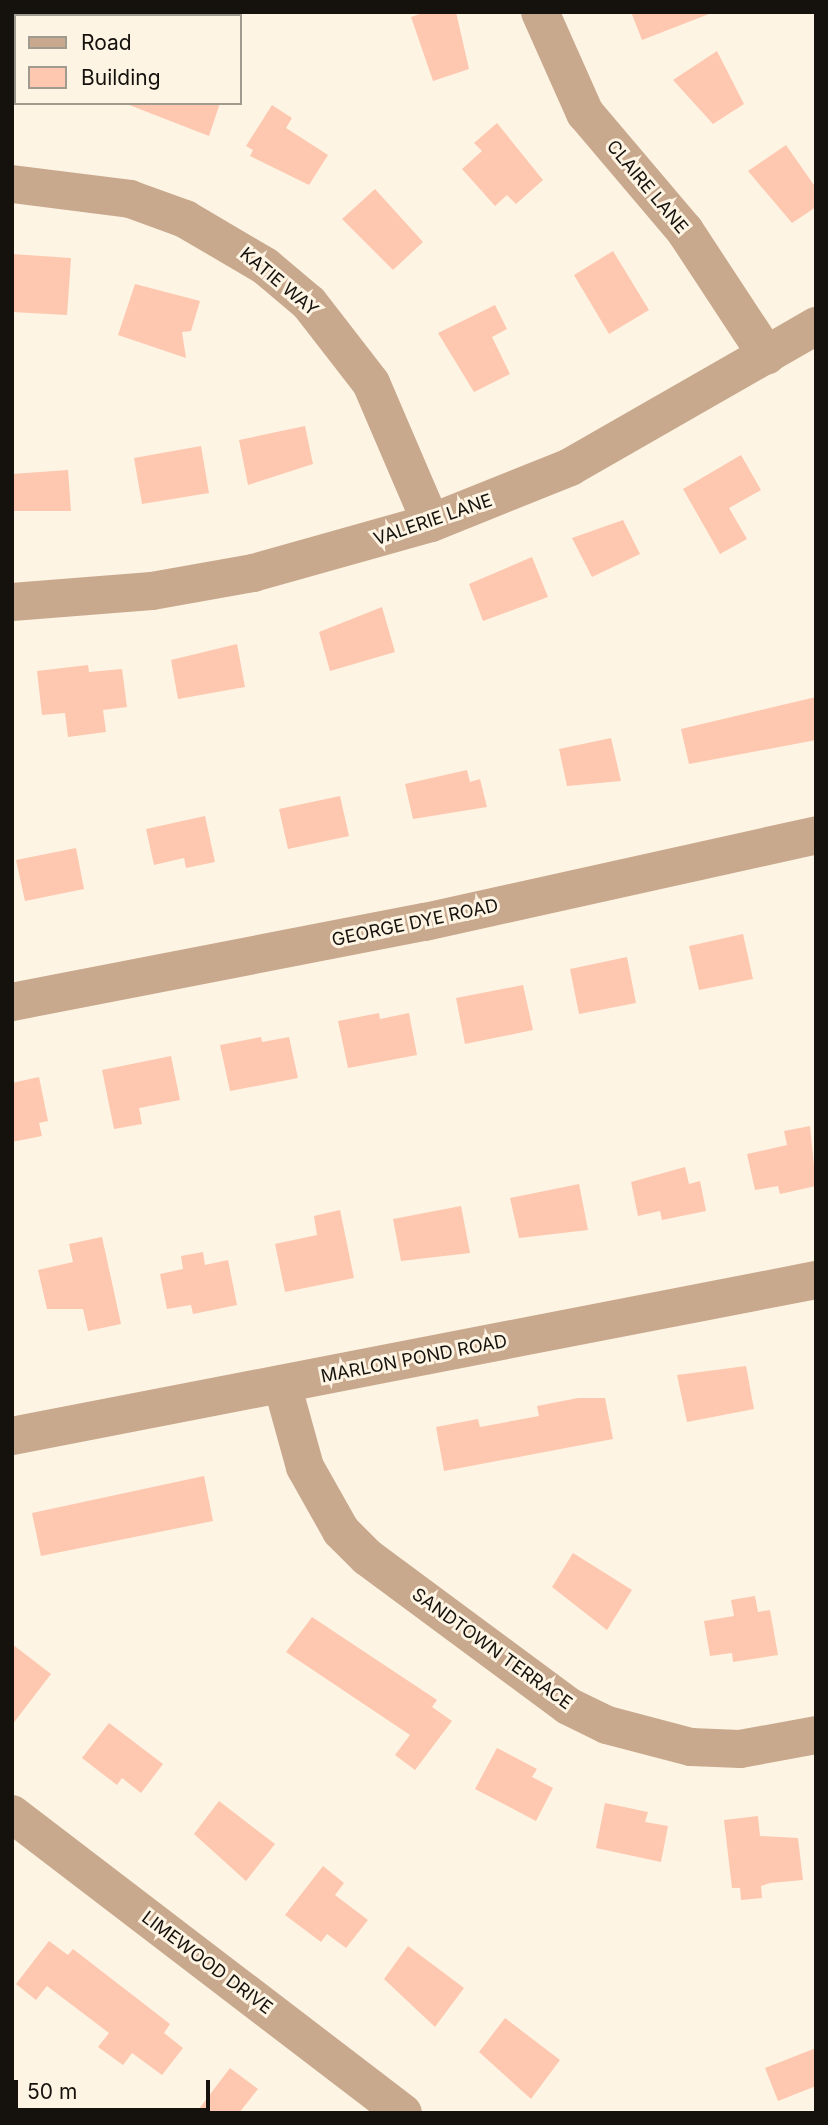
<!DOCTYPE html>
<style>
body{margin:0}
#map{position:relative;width:828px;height:2125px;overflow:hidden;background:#fef4e4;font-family:Inter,sans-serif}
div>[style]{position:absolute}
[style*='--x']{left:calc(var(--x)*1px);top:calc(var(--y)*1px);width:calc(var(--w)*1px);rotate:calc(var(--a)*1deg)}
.building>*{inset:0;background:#fec8b0}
.minor>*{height:38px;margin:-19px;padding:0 19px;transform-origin:19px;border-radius:19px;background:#c9a98e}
span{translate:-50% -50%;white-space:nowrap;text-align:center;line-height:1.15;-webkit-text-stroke:6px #fef4e4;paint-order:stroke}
.street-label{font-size:18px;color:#15120d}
.frame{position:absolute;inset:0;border:14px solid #15120d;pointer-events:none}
.legend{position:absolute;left:14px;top:14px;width:228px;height:91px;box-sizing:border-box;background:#fef4e4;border:2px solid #a19a8e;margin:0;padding:9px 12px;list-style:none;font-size:21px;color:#15120d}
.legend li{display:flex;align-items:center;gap:14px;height:35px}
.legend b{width:35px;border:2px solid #a19a8e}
.scale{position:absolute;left:14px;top:2080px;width:196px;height:32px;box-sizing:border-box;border:4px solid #15120d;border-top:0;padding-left:9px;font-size:21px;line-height:24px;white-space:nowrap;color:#15120d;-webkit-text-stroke:5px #fef4e4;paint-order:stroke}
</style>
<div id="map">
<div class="building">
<i style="clip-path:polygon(425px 12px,456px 12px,469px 69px,433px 81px,411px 17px)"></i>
<i style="clip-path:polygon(631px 12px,708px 12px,709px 14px,642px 40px)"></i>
<i style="clip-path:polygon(717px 51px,744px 104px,713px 124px,673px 80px)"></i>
<i style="clip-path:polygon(124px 103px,220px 103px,209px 136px)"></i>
<i style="clip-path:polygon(272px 105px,292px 118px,286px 128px,328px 155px,309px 185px,250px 156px,253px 150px,246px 146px)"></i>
<i style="clip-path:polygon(497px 123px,543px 180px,516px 204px,507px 195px,495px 206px,462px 169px,482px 151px,474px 143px)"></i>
<i style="clip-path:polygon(786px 145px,816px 188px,816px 207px,792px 223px,748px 171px)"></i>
<i style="clip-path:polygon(375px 189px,423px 242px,393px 270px,342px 219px)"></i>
<i style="clip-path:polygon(613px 251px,649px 310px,609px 334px,574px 275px)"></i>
<i style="clip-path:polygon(12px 254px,71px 258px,67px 315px,12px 312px)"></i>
<i style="clip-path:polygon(135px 284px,200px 301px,191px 331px,182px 332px,186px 358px,118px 335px)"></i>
<i style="clip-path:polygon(495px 305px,507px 329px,492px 337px,510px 374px,474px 392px,438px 333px)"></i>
<i style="clip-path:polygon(305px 426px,313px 464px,248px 485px,239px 440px)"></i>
<i style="clip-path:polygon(201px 446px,209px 493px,142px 504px,134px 458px)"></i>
<i style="clip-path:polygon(741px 455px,761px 490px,729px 508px,747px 539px,720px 554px,683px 489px)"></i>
<i style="clip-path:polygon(68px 470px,71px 511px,12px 511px,12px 474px)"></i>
<i style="clip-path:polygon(623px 520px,640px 554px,592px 577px,572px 538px)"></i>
<i style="clip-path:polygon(532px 557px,548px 597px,483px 621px,469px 584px)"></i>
<i style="clip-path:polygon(382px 607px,395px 652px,330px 671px,319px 632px)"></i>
<i style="clip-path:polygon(237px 644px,245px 687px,178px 699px,171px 660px)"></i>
<i style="clip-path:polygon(88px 665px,89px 672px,122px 669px,127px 707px,103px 710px,106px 732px,68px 737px,65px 713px,42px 715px,37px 671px)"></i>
<i style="clip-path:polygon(816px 697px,816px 740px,689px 764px,681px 729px)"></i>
<i style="clip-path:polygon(611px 738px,621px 781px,567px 786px,559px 749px)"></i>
<i style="clip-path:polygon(467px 770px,470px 782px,480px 779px,487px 807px,413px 819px,405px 784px)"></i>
<i style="clip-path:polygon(340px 796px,349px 836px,288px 849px,279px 809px)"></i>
<i style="clip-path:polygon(205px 816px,215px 862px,186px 868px,184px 858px,154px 865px,146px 829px)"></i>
<i style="clip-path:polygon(76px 848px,84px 889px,25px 901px,16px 860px)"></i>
<i style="clip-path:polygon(743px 934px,753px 979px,699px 990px,689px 946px)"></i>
<i style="clip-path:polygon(627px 957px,636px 1003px,579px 1014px,570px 969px)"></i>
<i style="clip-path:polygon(523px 985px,533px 1030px,465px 1044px,456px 998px)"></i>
<i style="clip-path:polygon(379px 1013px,380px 1019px,409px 1013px,417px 1055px,348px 1068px,338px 1021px)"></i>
<i style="clip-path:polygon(261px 1037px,262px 1042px,289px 1037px,298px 1078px,230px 1091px,220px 1045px)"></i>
<i style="clip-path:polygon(171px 1056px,180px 1100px,139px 1108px,142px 1124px,114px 1129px,102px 1070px)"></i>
<i style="clip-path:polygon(39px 1077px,48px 1121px,39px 1123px,42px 1136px,12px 1142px,12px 1083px)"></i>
<i style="clip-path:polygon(810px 1126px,816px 1186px,780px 1194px,778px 1186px,755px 1190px,747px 1154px,787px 1145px,784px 1131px)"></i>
<i style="clip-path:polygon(685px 1167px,689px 1184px,700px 1181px,706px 1211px,662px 1220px,660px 1211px,638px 1216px,631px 1182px)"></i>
<i style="clip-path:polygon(579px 1184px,588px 1230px,519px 1238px,510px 1198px)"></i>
<i style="clip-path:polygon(461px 1206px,470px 1253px,401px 1261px,393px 1219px)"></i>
<i style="clip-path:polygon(340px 1210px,354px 1278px,285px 1292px,275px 1244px,317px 1235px,314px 1216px)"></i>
<i style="clip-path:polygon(102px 1237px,121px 1324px,88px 1331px,83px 1309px,47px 1309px,38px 1270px,73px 1262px,69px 1244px)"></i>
<i style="clip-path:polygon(203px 1252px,205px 1265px,228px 1260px,237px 1305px,193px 1314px,191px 1305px,167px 1309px,160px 1274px,183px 1269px,181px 1256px)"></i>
<i style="clip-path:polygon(746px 1366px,754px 1409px,687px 1422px,677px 1375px)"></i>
<i style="clip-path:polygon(578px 1398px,605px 1398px,613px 1439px,444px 1471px,436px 1427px,478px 1419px,480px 1427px,539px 1416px,537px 1406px)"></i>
<i style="clip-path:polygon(204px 1476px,213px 1521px,41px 1556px,32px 1513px)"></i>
<i style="clip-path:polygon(573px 1553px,632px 1590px,607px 1630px,552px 1587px)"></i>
<i style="clip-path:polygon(755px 1596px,758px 1612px,770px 1610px,778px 1655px,733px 1662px,732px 1653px,710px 1656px,704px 1621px,734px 1616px,731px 1600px)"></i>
<i style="clip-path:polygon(312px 1617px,437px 1700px,432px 1707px,452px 1721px,415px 1770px,395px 1755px,410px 1735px,286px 1652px)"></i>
<i style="clip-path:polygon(12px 1644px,51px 1674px,12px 1725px)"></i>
<i style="clip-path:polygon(109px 1723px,163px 1764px,141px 1793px,122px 1778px,117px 1785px,82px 1758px)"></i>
<i style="clip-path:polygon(497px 1748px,537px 1769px,532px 1777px,553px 1788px,536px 1821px,475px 1789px)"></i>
<i style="clip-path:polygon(219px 1801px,275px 1844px,246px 1881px,194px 1834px)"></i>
<i style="clip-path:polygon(605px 1803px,648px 1812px,645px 1822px,668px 1826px,661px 1862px,596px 1848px)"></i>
<i style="clip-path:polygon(758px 1816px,760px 1836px,798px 1838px,803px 1880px,770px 1883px,761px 1886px,762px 1898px,741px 1900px,740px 1888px,732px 1888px,724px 1820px)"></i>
<i style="clip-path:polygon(323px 1866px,344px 1883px,335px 1895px,368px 1920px,346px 1948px,327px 1934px,321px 1942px,285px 1915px)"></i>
<i style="clip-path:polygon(49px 1941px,68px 1955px,73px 1949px,170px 2024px,164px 2033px,183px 2048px,162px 2075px,132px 2053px,123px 2065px,98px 2047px,109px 2033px,47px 1986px,36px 2000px,16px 1984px)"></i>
<i style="clip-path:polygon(408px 1946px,464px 1988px,435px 2027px,384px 1979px)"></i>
<i style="clip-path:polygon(505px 2018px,560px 2060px,531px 2099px,479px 2052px)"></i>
<i style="clip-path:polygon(816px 2048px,816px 2086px,778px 2101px,765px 2068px)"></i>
<i style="clip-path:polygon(230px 2068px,258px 2089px,239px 2113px,196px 2113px)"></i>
</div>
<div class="minor">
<i style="--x:540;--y:12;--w:111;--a:66"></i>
<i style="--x:585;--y:113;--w:155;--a:49.7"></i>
<i style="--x:685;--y:231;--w:149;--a:56.7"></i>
<i style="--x:12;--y:184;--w:119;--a:7.2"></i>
<i style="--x:130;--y:199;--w:59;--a:20"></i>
<i style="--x:185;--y:219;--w:93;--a:30.4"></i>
<i style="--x:265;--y:266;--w:57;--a:40.1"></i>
<i style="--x:309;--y:303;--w:101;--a:52.2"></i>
<i style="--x:371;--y:383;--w:152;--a:66.8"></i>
<i style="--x:12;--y:602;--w:140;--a:-4.5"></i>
<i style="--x:152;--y:591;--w:103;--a:-10.1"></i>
<i style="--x:253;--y:573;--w:185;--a:-15.7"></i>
<i style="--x:431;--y:523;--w:150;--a:-21.9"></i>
<i style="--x:570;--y:467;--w:284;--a:-29.8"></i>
<i style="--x:12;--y:1002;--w:421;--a:-11"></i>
<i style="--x:425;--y:922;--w:401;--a:-12.5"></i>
<i style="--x:282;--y:1384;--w:86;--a:74.5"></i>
<i style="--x:305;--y:1467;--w:73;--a:60.6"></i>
<i style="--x:341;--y:1531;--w:37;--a:45"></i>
<i style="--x:367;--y:1557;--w:250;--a:36.5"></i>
<i style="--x:568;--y:1706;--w:43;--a:26"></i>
<i style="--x:607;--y:1725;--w:87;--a:14.7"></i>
<i style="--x:691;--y:1747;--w:49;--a:2.3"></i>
<i style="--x:740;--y:1749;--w:77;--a:-10.4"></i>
<i style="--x:12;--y:1436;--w:819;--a:-10.98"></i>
<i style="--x:12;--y:1814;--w:492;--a:37.4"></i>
</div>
<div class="street-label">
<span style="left:647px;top:187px;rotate:50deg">CLAIRE LANE</span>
<span style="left:279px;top:282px;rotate:40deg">KATIE WAY</span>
<span style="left:433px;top:520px;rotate:-19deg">VALERIE LANE</span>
<span style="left:415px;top:923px;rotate:-12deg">GEORGE DYE ROAD</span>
<span style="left:414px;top:1359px;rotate:-11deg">MARLON POND ROAD</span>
<span style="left:492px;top:1649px;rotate:36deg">SANDTOWN TERRACE</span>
<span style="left:207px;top:1963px;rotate:37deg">LIMEWOOD DRIVE</span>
</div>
<div class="frame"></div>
<ul class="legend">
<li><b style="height:9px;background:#c9a98e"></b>Road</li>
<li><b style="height:19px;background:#fec8b0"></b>Building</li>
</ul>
<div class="scale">50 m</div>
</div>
